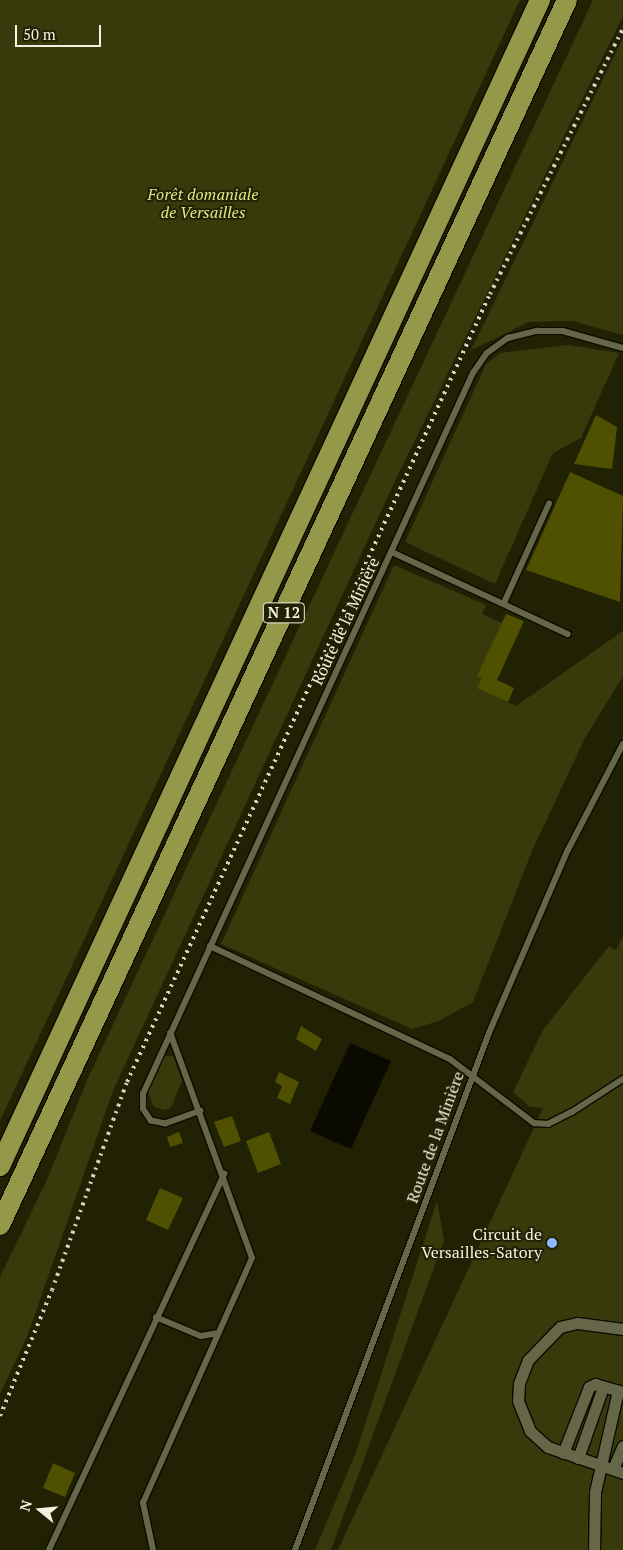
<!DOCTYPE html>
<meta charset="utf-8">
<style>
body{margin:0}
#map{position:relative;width:623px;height:1550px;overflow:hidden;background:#212104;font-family:"PT Serif",serif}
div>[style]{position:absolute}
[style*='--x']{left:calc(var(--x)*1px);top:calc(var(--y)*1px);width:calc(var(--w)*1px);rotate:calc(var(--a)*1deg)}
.green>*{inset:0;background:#393a0c}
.water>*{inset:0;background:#0a0a00}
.building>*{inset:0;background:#4f5000}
.roads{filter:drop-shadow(1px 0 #0b0b00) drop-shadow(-1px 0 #0b0b00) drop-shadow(0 1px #0b0b00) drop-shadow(0 -1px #0b0b00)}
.lane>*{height:5.5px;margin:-2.75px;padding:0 2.75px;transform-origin:2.75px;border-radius:2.75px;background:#656748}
.street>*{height:11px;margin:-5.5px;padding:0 5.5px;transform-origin:5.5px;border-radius:5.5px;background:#656748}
.highway>*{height:20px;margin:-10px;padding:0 10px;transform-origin:10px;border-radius:10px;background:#959849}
.rail>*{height:4px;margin-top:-2px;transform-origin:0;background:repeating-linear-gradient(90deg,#d5d6c3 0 2.5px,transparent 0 7.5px)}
.dots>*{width:14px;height:14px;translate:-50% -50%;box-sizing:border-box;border:2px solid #212104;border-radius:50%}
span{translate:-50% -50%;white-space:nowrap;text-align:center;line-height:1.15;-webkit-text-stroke:4px #212104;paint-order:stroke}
.shield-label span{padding:1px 4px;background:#212104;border:1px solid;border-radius:4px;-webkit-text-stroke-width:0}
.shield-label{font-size:15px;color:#f2f3e2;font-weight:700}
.park-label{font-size:16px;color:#e1e684;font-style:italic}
.street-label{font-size:16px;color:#f2f3e2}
.poi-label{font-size:16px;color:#f2f3e2}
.right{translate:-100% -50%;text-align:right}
.north{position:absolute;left:15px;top:1485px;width:50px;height:50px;-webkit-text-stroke:4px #212104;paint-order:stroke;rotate:287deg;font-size:14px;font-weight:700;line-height:20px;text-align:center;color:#f2f3e2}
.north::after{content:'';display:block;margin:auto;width:18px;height:22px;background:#f2f3e2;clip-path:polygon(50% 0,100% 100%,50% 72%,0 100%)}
.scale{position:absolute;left:15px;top:25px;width:86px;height:22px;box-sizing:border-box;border:2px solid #f2f3e2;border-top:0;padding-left:6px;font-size:15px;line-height:18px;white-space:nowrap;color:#f2f3e2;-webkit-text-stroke:4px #212104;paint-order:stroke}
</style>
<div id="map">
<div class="green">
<i style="clip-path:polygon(0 0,520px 0,0 1121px)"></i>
<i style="clip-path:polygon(593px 0,623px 0,623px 16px,396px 479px,113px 1091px,27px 1337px,0 1394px,0 1277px,46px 1182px,88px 1078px)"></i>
<i style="clip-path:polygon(623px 38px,623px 335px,573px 321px,529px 322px,471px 350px)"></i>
<i style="clip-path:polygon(568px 345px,619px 353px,581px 438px,553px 453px,495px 584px,405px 542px,486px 364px,500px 353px)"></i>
<i style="clip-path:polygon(394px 565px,486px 605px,482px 614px,502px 623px,478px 676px,482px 678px,478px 688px,516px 706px,623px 631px,623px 676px,585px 738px,532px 851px,473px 1002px,439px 1021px,412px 1029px,221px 944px)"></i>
<i style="clip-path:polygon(623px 936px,623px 1550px,338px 1550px,543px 1108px,530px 1107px,513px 1092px,543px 1030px,609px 946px,616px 950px)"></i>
<i style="clip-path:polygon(164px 1056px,173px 1056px,182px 1081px,171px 1108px,165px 1110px,154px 1107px,148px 1092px)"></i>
<i style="clip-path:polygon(437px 1201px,444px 1240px,331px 1550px,315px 1550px,356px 1452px)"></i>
</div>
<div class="water">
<i style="clip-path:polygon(350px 1043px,391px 1061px,351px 1149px,310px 1131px)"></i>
</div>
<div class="building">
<i style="clip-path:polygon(596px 415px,617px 427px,612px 469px,574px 464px)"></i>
<i style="clip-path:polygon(570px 472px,623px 496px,620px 602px,526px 570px)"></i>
<i style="clip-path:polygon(506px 614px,524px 621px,497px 680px,514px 688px,508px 702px,477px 688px,482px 678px,477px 676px)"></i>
<i style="clip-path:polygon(301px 1026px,322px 1039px,316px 1051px,296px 1039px)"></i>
<i style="clip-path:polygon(279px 1072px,299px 1082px,290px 1104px,277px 1098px,282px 1086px,275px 1082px)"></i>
<i style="clip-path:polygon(232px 1116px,241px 1141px,224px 1147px,214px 1122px)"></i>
<i style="clip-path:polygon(179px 1132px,183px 1143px,170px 1147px,167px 1137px)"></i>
<i style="clip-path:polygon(269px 1132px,281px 1164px,258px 1173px,246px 1141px)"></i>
<i style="clip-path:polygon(160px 1188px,183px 1198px,168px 1230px,146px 1220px)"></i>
<i style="clip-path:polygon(53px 1463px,75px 1473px,65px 1497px,43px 1488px)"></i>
</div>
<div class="roads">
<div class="lane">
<i style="--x:392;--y:552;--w:194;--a:25"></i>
<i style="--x:504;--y:603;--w:109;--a:-65.6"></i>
<i style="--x:210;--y:946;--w:265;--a:25.2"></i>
<i style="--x:450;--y:1059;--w:106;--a:37.3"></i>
<i style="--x:534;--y:1123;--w:14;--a:4"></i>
<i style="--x:548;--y:1124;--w:27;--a:-27"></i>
<i style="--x:572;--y:1112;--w:61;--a:-32.9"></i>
<i style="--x:201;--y:1111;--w:37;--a:160"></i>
<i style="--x:166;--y:1124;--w:15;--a:-169"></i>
<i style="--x:151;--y:1121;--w:14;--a:-124"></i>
<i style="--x:143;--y:1109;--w:15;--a:-90"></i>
<i style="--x:143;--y:1094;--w:793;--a:-65.41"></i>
<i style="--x:473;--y:373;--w:24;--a:-55"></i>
<i style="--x:487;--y:353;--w:26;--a:-36"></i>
<i style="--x:508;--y:338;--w:30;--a:-14"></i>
<i style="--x:537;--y:331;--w:26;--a:0"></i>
<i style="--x:563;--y:331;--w:62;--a:15.8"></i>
<i style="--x:156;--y:1317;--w:49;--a:22.9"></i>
<i style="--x:201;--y:1336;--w:17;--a:-10"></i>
<i style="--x:49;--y:1550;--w:415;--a:-65"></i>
<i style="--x:153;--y:1550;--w:48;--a:-102"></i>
<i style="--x:143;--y:1503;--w:268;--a:-66"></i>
<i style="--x:252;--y:1258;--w:239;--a:-110"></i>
<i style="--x:295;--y:1550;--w:552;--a:-69.43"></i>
<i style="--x:489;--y:1033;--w:199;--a:-66.7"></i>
<i style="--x:568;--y:850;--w:119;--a:-62.6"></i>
</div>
<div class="street">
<i style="--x:623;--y:1329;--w:46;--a:-172.6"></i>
<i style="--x:577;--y:1323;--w:17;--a:167"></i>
<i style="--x:560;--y:1327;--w:46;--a:134.1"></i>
<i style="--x:528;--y:1360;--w:25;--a:111"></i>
<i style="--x:519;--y:1383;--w:18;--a:93"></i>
<i style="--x:518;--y:1401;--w:32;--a:68"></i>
<i style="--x:530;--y:1431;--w:24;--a:42"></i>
<i style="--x:548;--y:1447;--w:79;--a:19.1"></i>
<i style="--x:563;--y:1453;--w:71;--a:-68.5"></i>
<i style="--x:589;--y:1387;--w:7;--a:-27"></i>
<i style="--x:595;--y:1384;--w:29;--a:16"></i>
<i style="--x:578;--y:1458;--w:75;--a:-70.6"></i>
<i style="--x:613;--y:1469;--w:25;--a:-67"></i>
<i style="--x:594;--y:1550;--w:58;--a:-89"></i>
<i style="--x:595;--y:1492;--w:104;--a:-77.2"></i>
</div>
<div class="highway">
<i style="--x:0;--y:1166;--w:1285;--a:-65.15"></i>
<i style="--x:0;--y:1225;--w:1350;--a:-65.16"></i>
</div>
</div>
<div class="rail">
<i style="--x:0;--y:1416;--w:136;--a:-67.6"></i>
<i style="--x:52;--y:1290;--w:221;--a:-70.2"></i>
<i style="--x:127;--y:1082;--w:868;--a:-65.27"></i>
<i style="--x:490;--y:294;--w:297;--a:-63.4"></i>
</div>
<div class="dots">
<i style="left:552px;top:1243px;background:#90b8fd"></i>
</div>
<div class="shield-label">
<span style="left:284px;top:613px">N 12</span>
</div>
<div class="park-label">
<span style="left:203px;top:203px">Forêt domaniale<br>de Versailles</span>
</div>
<div class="street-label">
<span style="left:345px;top:621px;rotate:-65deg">Route de la Minière</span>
<span style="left:435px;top:1137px;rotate:-70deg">Route de la Minière</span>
</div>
<div class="poi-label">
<span class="right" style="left:542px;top:1243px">Circuit de<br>Versailles-Satory</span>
</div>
<div class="north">N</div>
<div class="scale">50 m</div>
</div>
